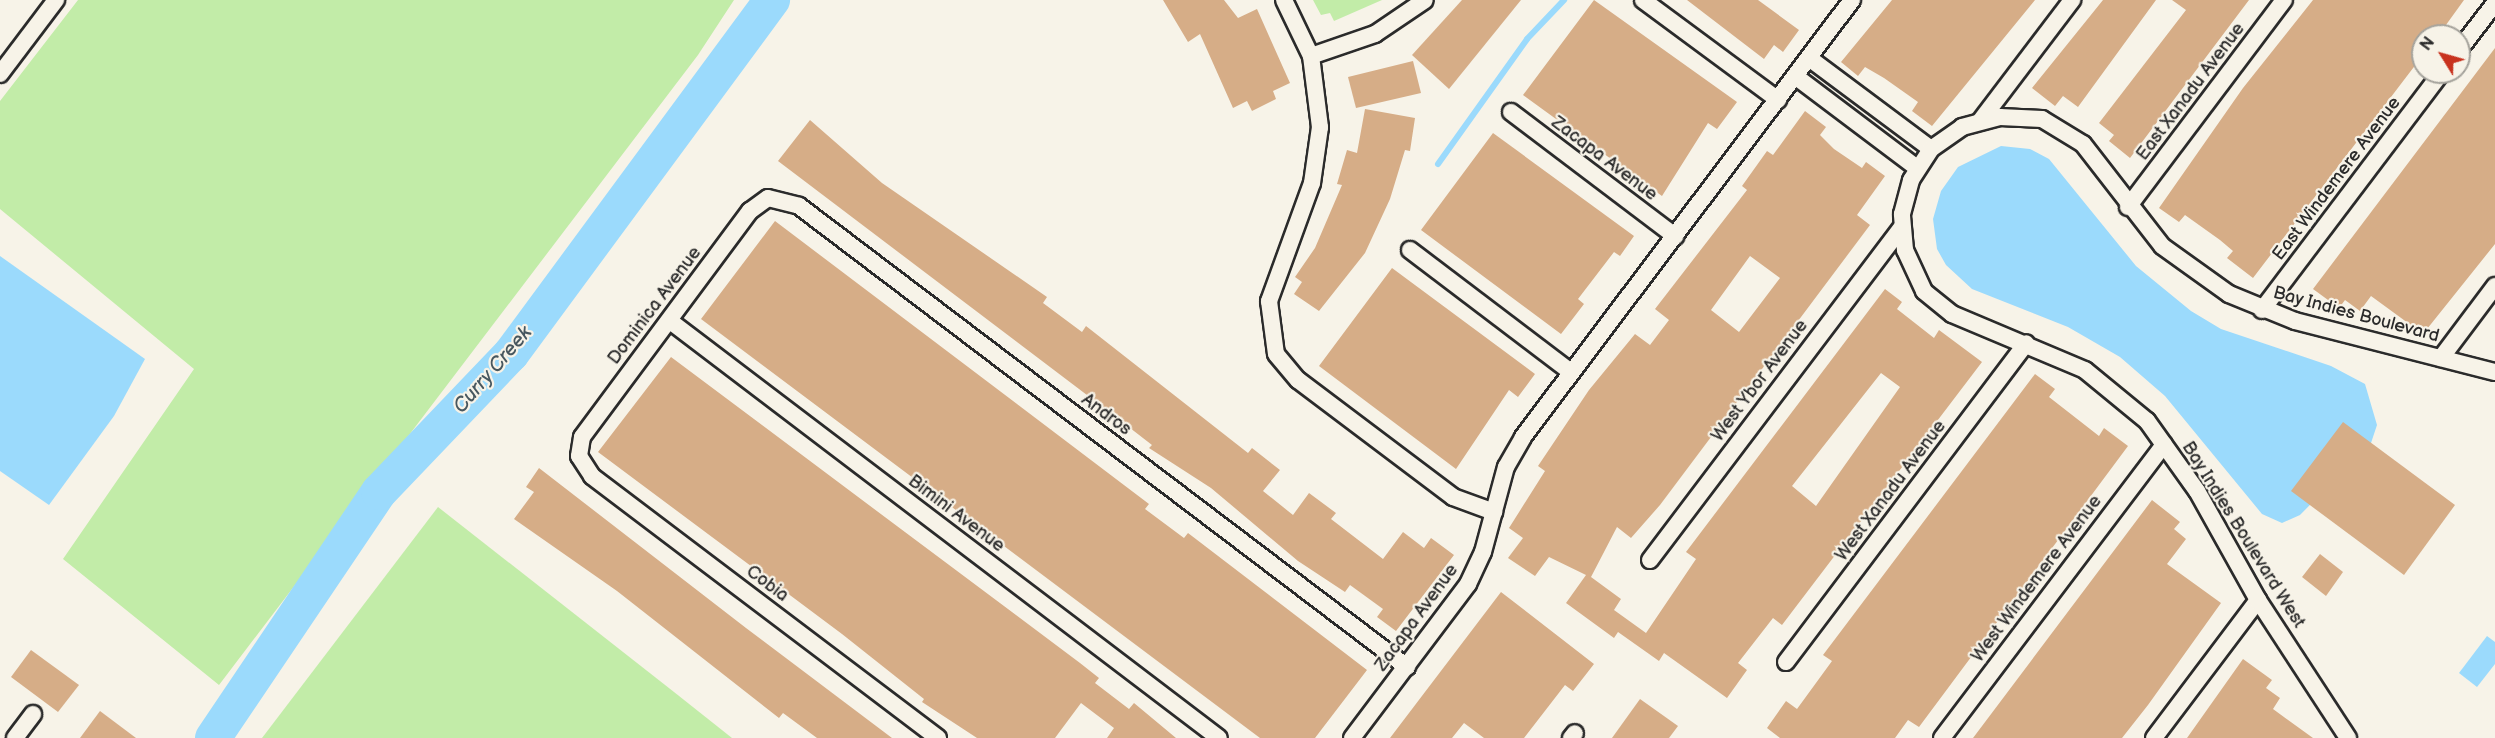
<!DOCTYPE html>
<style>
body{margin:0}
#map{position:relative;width:2495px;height:738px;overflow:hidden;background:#f7f3e8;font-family:"Balsamiq Sans",sans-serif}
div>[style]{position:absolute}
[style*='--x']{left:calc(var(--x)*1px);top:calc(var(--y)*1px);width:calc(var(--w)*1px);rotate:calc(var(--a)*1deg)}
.green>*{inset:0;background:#c2eca8}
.water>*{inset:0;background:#9bdafc}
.stream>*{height:6px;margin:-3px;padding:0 3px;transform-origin:3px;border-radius:3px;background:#9bdafc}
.river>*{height:36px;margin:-18px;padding:0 18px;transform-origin:18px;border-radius:18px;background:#9bdafc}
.building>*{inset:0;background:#d6ad87}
.roads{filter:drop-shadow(2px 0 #2b2b2b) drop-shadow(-2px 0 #2b2b2b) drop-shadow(0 2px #2b2b2b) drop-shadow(0 -2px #2b2b2b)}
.minor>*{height:16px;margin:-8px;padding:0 8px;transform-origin:8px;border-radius:8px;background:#f7f3e8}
span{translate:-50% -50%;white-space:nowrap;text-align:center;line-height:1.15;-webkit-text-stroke:4.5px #f7f3e8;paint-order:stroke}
.street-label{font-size:18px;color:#2b2b2b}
.water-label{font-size:20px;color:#47575f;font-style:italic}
.north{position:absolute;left:2411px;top:24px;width:60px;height:60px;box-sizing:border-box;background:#f7f3e8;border:2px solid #a5a39c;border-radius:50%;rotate:307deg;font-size:16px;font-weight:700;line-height:24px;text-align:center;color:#2b2b2b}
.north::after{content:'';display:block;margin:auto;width:21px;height:27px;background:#c8321e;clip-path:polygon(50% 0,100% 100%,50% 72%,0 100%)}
</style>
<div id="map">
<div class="green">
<i style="clip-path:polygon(78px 0,734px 0,698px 55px,219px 685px,63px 559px,194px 369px,0 209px,0 101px)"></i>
<i style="clip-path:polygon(1313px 0,1382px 0,1334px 21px,1330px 13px,1321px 15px)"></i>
<i style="clip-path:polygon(438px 507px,674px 692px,732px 738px,262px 738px)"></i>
</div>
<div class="water">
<i style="clip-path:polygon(2001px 146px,2030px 149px,2049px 159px,2136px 266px,2191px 311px,2221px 329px,2331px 366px,2365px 384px,2377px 425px,2371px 443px,2300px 515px,2282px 523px,2262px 514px,2165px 396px,2120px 357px,2068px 327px,1972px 289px,1946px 265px,1937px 249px,1933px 219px,1941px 191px,1958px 167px)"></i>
<i style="clip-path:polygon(0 256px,145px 359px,114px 416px,49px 505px,0 471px)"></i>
<i style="clip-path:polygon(2487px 636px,2495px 642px,2495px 664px,2477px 687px,2459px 673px)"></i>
</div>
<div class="stream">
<i style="--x:1438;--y:164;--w:153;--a:-54.5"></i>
<i style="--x:1527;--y:39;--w:54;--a:-46.5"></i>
</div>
<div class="river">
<i style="--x:213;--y:738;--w:297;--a:-56"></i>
<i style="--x:379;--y:492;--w:191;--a:-46.3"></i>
<i style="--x:511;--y:354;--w:440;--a:-53.6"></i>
</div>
<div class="building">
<i style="clip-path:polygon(1163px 0,1224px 0,1238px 18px,1257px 9px,1290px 83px,1273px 91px,1276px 99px,1252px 111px,1247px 101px,1233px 108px,1200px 34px,1188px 42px)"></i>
<i style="clip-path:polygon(1462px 0,1521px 0,1449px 89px,1412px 55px)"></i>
<i style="clip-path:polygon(1594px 0,1737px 102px,1717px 129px,1708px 123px,1662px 196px,1523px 95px)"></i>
<i style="clip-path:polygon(1687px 0,1758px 0,1799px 30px,1783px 52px,1774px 45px,1764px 59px)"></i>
<i style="clip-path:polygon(1892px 0,2035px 0,1932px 126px,1912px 111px,1918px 102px,1884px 78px,1865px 67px,1858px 76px,1841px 62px)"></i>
<i style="clip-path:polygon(2103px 0,2156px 0,2078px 107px,2063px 96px,2055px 106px,2032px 88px)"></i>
<i style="clip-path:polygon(2172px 0,2249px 0,2130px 158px,2109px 141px,2114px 135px,2099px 123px,2186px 10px)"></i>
<i style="clip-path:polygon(2313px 0,2464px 0,2438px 36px,2423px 36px,2423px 55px,2253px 278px,2227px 258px,2233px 251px,2220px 240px,2185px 215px,2179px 222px,2159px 208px,2243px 88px)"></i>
<i style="clip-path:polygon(2495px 48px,2495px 244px,2423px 334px,2371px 296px,2360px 311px,2345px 300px,2339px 308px,2313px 289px)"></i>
<i style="clip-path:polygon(1413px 61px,1421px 93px,1356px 108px,1348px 77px)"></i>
<i style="clip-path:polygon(1365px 109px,1415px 118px,1410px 151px,1405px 150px,1390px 199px,1365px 253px,1319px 311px,1294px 294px,1302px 282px,1295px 277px,1315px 248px,1342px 185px,1337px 184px,1347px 150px,1357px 153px)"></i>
<i style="clip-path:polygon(evenodd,1805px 111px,1826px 127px,1820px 135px,1834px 149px,1862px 168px,1866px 162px,1885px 176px,1857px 215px,1870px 225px,1660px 505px,1631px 538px,1617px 527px,1591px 577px,1621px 599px,1614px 610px,1646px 633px,1696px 559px,1686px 552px,1885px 289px,1902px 302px,1897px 309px,1934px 338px,1939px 330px,1982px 362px,1782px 625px,1773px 618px,1738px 663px,1747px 670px,1727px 698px,1664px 653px,1659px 661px,1618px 632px,1614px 638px,1566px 603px,1586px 575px,1549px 557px,1535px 576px,1508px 558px,1523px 538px,1509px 528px,1545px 471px,1538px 466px,1589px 390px,1635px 334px,1650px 345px,1669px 320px,1655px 309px,1747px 190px,1742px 186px,1767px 151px,1773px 155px,1805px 111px,1750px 256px,1780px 278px,1739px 332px,1711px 310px,1750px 256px,1805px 111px,1881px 373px,1900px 387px,1816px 506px,1792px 486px,1881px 373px)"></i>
<i style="clip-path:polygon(810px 120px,882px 183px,1047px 297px,1043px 303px,1082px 332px,1086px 326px,1248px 453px,1252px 448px,1280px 470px,1263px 491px,1293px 515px,1309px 493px,1336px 513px,1331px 519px,1383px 559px,1403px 532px,1424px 548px,1431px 538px,1454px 555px,1396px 631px,1377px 617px,1383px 609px,1350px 585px,1345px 592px,1298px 561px,1211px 488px,1149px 448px,1152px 445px,1112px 414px,778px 161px)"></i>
<i style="clip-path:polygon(1493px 133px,1634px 236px,1620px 256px,1614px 252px,1578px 299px,1584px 304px,1561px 334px,1421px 230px)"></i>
<i style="clip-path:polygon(775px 221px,1149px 504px,1145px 509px,1184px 538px,1188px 533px,1367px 670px,1315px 738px,1260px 738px,701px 319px)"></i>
<i style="clip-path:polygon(1392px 268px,1535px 374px,1518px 397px,1509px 390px,1456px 469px,1319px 366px)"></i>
<i style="clip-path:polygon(671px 357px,1080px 663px,1099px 678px,1095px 683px,1129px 709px,1134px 703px,1176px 738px,1107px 738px,1114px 728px,1081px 703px,1055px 738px,977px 738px,922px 702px,924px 699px,842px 634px,598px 452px)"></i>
<i style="clip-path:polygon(2035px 374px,2055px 389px,2049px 397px,2099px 436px,2104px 428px,2128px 446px,1919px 727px,1908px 720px,1895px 738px,1780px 738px,1767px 728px,1786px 701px,1797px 709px,1832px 661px,1823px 655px)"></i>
<i style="clip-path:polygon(2343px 422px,2455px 505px,2404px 575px,2291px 491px)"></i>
<i style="clip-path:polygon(539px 468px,746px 628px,892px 738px,817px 738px,783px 713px,779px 718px,617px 591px,514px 519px,534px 492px,526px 487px)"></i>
<i style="clip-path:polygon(2152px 500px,2180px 522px,2174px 529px,2186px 539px,2167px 564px,2221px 603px,2148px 705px,2122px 738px,1973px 738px)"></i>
<i style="clip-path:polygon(2320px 554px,2343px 572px,2326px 596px,2302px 577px)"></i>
<i style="clip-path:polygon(1501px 592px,1594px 664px,1573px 691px,1565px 685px,1524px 738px,1484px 738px,1464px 723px,1452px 738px,1390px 738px)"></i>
<i style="clip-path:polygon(31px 650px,79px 685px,58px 712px,11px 677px)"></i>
<i style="clip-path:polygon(2243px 659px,2272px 680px,2266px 688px,2280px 698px,2273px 709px,2313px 738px,2187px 738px)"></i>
<i style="clip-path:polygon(1640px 699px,1678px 726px,1669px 738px,1612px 738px)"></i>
<i style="clip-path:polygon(100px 711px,136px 738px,80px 738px)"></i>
</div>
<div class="roads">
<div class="minor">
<i style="--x:1284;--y:0;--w:62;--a:64.3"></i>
<i style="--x:1311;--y:56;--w:72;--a:82.8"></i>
<i style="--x:1320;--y:127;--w:57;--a:98.1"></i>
<i style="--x:1312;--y:183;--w:126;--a:110"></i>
<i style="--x:1269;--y:301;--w:53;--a:82.5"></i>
<i style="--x:1276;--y:354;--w:34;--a:50"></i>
<i style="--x:1298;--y:380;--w:194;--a:37"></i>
<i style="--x:1453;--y:497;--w:44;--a:20.1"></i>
<i style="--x:1643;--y:0;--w:168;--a:36.5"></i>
<i style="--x:2459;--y:50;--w:59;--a:-52.5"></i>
<i style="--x:1311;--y:56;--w:68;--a:-19"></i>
<i style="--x:1375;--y:34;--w:60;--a:-34.2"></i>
<i style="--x:1809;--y:58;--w:152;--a:36.7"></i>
<i style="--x:0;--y:74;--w:93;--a:-52.9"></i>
<i style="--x:1795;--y:76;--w:153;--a:37"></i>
<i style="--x:1511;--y:112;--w:206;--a:37.1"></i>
<i style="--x:1981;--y:120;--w:151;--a:-52.8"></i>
<i style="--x:2128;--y:207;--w:259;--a:-53"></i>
<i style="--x:1410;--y:250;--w:202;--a:37.2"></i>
<i style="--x:2262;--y:310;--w:298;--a:-52.9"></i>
<i style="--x:670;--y:321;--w:689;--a:37.22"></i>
<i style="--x:2441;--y:358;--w:90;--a:-53.1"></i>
<i style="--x:1650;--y:560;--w:418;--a:-52.9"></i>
<i style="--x:1786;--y:662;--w:399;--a:-53"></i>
<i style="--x:15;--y:738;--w:30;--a:-53"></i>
<i style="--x:938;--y:738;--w:434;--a:-142.9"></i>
<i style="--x:592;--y:476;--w:24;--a:-123"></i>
<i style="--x:579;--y:456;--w:19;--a:-81"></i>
<i style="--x:582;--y:437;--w:282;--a:-53.4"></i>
<i style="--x:750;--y:211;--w:22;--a:-36"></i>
<i style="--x:768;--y:198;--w:32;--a:14"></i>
<i style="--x:799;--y:206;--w:763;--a:37.17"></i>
<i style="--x:1352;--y:738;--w:193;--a:-53"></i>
<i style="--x:1468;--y:584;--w:35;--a:-65"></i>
<i style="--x:1483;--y:552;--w:88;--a:-74.9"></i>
<i style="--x:1506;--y:467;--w:34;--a:-60"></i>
<i style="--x:1523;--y:437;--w:547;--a:-53.03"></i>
<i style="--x:1571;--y:738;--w:6;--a:-51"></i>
<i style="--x:1942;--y:738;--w:368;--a:-52.9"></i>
<i style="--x:2154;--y:738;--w:173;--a:-53"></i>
<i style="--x:2348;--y:738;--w:165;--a:-123.1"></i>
<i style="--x:2258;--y:600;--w:125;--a:-119.2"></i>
<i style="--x:2197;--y:491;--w:86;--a:-125.5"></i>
<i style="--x:2147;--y:421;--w:80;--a:-140.6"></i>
<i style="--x:2085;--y:370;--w:144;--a:-157.2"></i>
<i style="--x:1952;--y:314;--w:36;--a:-141"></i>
<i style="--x:1924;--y:291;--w:45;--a:-114.9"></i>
<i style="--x:1905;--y:250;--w:36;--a:-95"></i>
<i style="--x:1902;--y:214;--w:35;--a:-75"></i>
<i style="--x:1911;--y:180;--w:37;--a:-57"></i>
<i style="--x:1931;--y:149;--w:38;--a:-35"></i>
<i style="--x:1962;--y:127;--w:39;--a:-15"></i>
<i style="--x:2000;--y:117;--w:42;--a:2.7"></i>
<i style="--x:2042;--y:119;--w:48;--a:31.4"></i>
<i style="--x:2083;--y:144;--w:129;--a:52.2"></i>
<i style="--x:2162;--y:246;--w:82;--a:35.6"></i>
<i style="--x:2229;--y:294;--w:71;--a:22.2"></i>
<i style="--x:2295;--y:321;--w:206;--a:14.3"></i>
</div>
</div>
<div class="street-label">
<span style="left:2191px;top:92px;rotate:-53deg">East Xanadu Avenue</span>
<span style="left:1604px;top:159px;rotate:37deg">Zacapa Avenue</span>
<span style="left:2337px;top:179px;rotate:-53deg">East Windemere Avenue</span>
<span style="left:655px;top:306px;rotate:-53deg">Dominica Avenue</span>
<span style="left:2356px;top:315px;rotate:15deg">Bay Indies Boulevard</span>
<span style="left:1760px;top:381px;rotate:-53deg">West Ybor Avenue</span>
<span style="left:1106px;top:415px;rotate:37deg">Andros</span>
<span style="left:1891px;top:491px;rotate:-53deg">West Xanadu Avenue</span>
<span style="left:956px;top:514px;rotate:37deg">Bimini Avenue</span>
<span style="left:2243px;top:535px;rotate:58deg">Bay Indies Boulevard West</span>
<span style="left:2037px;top:579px;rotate:-53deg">West Windemere Avenue</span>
<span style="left:767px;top:584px;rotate:37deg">Cobia</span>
<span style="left:1417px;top:618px;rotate:-54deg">Zacapa Avenue</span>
</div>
<div class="water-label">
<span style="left:493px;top:370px;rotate:-49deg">Curry Creek</span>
</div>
<div class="north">N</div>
</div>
